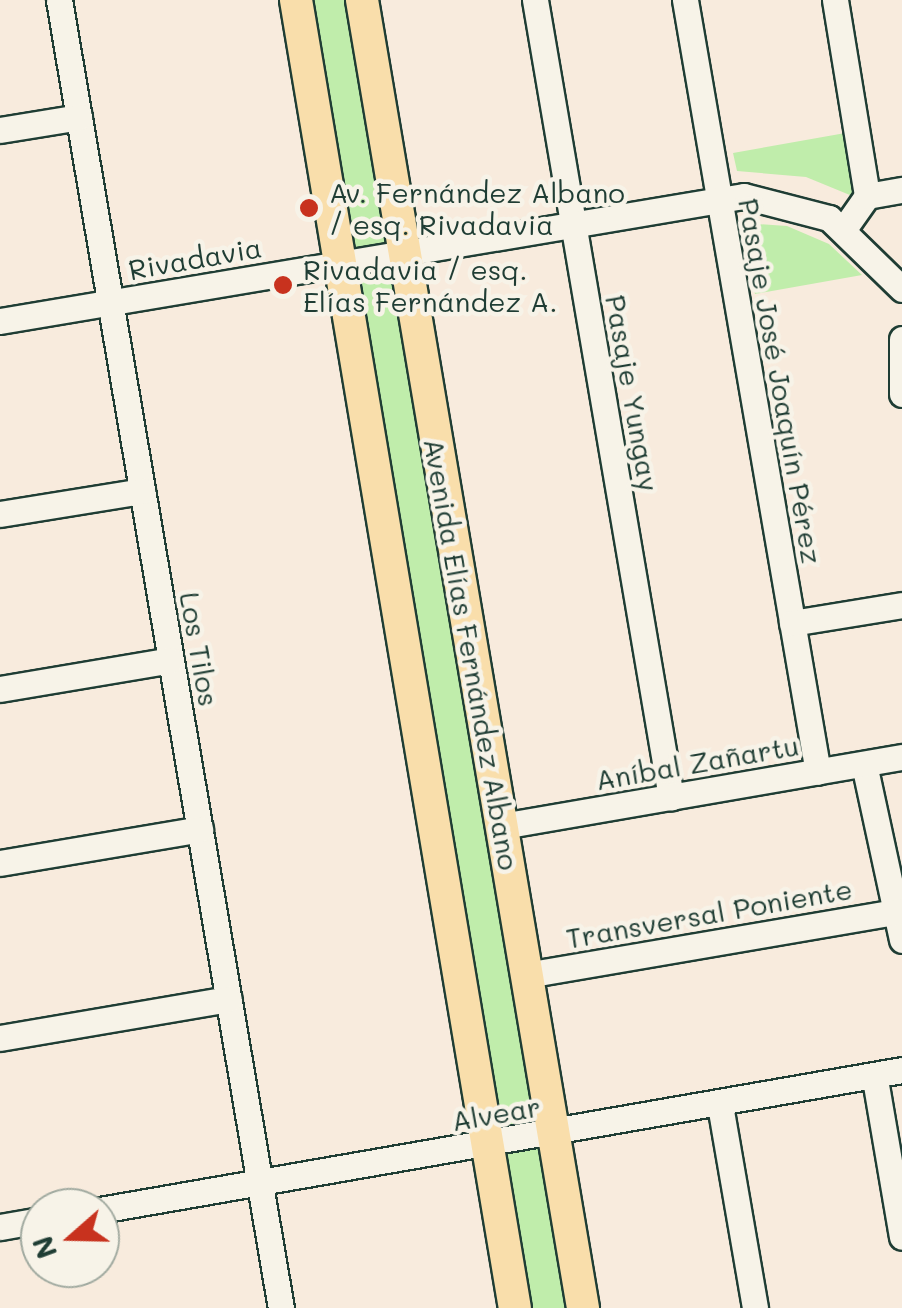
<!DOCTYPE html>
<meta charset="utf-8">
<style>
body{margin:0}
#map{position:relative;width:902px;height:1308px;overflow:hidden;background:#f8ebdd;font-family:Mali,sans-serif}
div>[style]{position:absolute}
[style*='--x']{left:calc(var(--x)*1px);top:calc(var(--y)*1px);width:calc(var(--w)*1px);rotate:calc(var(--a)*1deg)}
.green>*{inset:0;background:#c0edab}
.roads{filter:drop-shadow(2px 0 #1f3d34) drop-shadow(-2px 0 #1f3d34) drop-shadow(0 2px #1f3d34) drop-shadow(0 -2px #1f3d34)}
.minor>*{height:25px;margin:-12.5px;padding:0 12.5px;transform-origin:12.5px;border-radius:12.5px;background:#f7f3e8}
.major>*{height:32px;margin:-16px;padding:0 16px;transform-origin:16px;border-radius:16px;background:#f9deab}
.dots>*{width:28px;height:28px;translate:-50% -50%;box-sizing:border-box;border:5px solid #f7f3e8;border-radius:50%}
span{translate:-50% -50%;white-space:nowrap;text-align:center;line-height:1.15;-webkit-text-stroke:9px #f7f3e8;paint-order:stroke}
.poi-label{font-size:28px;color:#1f3d34}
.left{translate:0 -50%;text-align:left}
.street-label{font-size:28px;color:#1f3d34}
.north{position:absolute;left:20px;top:1188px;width:100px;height:100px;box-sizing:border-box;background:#f7f3e8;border:2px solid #a1aaa0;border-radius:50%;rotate:250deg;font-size:28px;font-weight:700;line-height:40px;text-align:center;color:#1f3d34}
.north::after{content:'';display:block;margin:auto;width:35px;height:45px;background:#c8321e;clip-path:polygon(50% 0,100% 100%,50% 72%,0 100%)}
</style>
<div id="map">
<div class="green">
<i style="clip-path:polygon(305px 0,346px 0,570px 1308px,529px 1308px)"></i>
<i style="clip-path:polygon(851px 132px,862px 200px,806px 177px,737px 171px,733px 153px)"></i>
<i style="clip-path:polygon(742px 223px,787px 226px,829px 244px,862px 275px,755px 294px)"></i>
</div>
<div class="roads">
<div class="minor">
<i style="--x:59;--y:0;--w:1327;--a:80.37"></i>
<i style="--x:535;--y:0;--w:809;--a:80.32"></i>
<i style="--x:685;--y:0;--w:783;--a:80.23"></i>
<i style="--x:835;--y:0;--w:199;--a:80.7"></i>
<i style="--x:867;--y:196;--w:39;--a:125"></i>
<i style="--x:0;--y:130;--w:80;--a:-9.3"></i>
<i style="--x:867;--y:196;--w:36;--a:-10"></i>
<i style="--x:0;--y:321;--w:754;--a:-9.54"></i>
<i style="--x:744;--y:196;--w:88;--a:14.5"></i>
<i style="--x:829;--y:218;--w:102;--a:44.2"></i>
<i style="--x:902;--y:339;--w:55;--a:90"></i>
<i style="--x:0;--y:514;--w:144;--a:-9.2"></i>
<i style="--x:792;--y:623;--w:111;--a:-9.3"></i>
<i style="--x:0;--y:689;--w:173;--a:-9.6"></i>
<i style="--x:864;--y:764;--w:180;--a:77.8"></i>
<i style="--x:502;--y:826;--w:406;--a:-9.8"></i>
<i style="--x:0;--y:863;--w:203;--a:-9.6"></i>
<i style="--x:526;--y:975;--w:381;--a:-9.7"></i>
<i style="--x:0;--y:1038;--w:232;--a:-9.7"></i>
<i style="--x:875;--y:1079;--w:160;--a:80.3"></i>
<i style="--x:720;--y:1105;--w:206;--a:80.2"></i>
<i style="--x:100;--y:1210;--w:814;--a:-9.9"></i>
<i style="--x:0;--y:1227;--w:41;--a:-9.9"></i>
</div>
<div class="major">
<i style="--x:296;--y:0;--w:1326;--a:80.5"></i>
<i style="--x:362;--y:0;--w:1327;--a:80.41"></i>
</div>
</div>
<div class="dots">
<i style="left:309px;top:208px;background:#c8321e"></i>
<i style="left:283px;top:285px;background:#c8321e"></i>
</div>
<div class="poi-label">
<span class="left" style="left:329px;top:208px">Av. Fernández Albano<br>/ esq. Rivadavia</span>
<span class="left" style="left:303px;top:285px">Rivadavia / esq.<br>Elías Fernández A.</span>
</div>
<div class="street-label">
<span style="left:195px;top:258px;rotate:-10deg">Rivadavia</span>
<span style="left:781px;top:381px;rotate:80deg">Pasaje José Joaquín Pérez</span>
<span style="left:633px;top:393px;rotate:80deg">Pasaje Yungay</span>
<span style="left:200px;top:649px;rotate:80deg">Los Tilos</span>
<span style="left:472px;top:654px;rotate:80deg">Avenida Elías Fernández Albano</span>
<span style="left:697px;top:762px;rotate:-10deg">Aníbal Zañartu</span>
<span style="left:709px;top:913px;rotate:-10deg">Transversal Poniente</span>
<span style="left:496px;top:1113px;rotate:-10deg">Alvear</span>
</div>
<div class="north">N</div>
</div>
